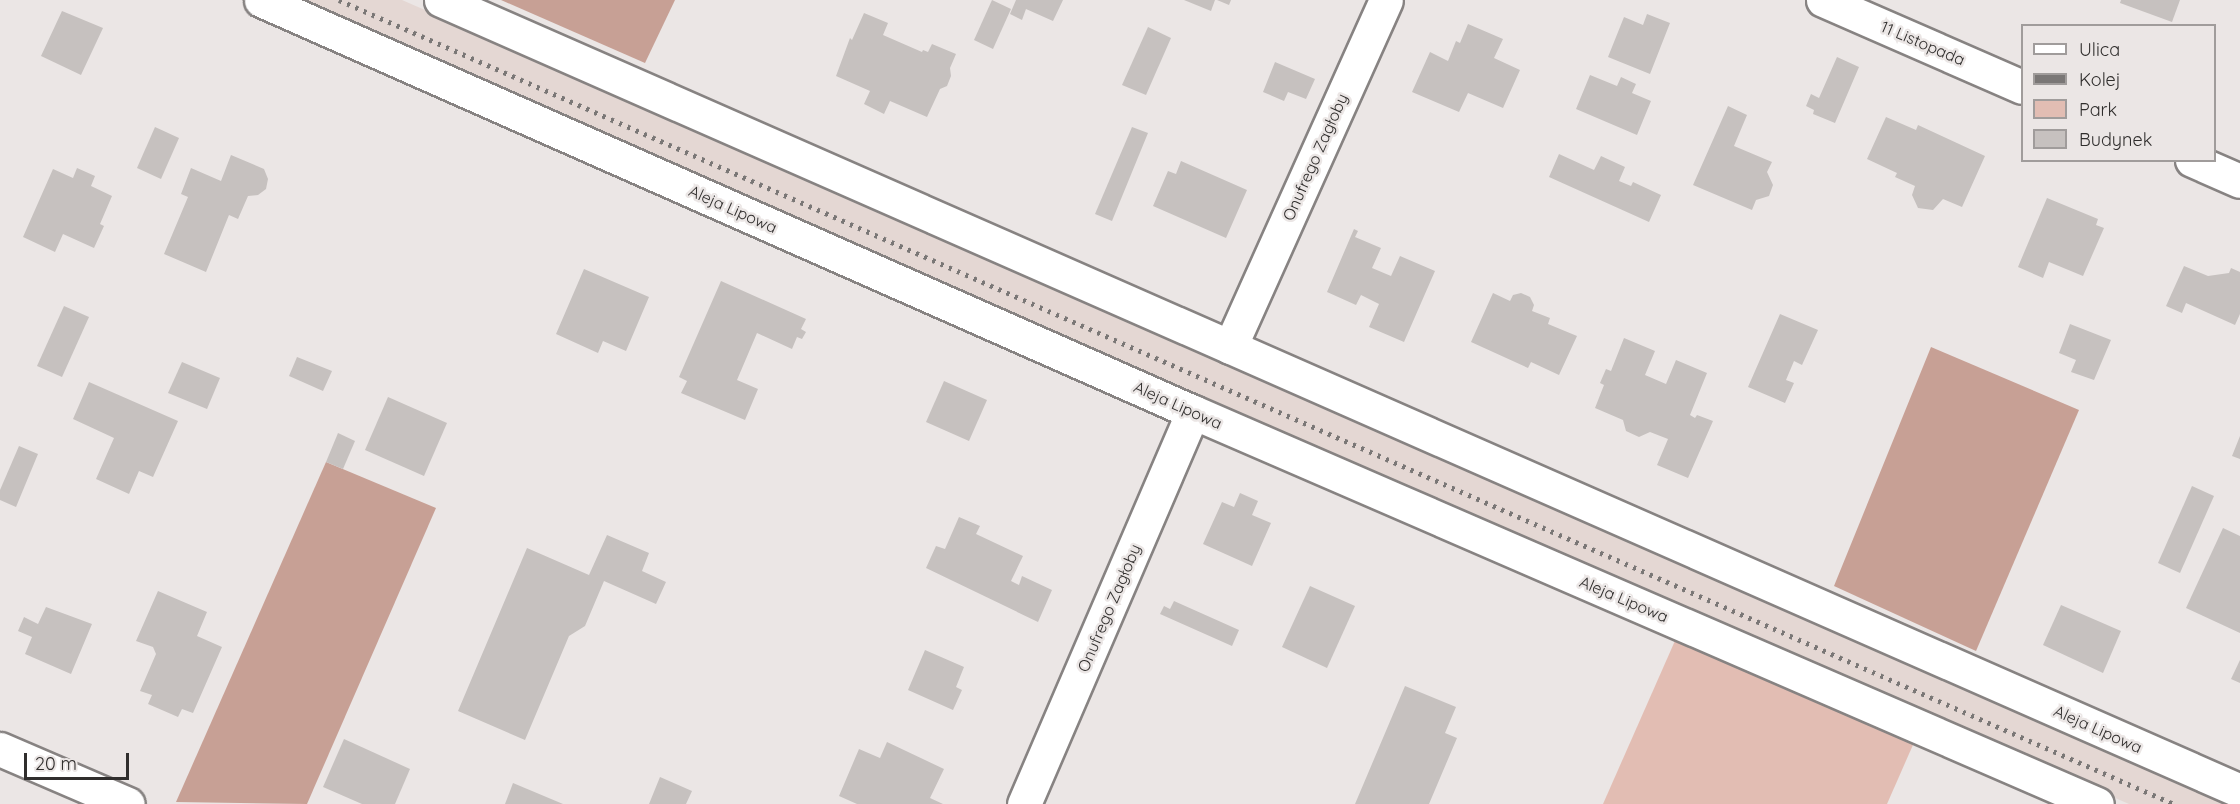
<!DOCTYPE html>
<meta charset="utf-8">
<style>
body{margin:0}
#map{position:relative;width:2240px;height:804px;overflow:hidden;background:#ebe6e5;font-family:Quicksand,sans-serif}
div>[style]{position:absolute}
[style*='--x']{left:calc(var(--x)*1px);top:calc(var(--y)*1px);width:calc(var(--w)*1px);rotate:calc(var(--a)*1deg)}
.built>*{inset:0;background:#e4d7d3}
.green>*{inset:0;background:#e2bdb3}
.forest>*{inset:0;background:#c7a095}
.building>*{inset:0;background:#c6c1bf}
.roads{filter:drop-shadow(2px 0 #878382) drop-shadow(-2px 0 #878382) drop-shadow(0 2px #878382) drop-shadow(0 -2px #878382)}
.minor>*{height:33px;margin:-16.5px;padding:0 16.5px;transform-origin:16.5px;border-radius:16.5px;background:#fff}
.rail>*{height:4.5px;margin-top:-2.25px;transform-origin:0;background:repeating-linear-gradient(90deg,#7a7776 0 3px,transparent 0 9px)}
span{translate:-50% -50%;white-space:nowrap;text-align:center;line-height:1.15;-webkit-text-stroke:5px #ebe6e5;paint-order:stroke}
.street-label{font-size:16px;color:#302e2d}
.legend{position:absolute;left:2021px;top:24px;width:195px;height:138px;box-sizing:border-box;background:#ebe6e5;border:2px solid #a09c9b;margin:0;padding:8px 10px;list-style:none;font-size:18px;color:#302e2d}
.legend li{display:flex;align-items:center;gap:12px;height:30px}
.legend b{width:30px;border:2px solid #a09c9b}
.scale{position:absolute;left:24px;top:753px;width:105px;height:27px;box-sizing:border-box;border:3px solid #302e2d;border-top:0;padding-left:8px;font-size:18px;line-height:21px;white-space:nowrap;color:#302e2d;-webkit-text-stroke:4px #ebe6e5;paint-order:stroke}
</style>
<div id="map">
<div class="built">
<i style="clip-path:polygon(285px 0,402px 0,2236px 804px,2129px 804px)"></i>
</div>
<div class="green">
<i style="clip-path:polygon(1678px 634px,1916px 738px,1887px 804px,1603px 804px)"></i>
</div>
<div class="forest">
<i style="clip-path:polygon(501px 0,675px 0,645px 63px)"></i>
<i style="clip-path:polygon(1931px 347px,2079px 410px,1976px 651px,1834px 586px)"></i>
<i style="clip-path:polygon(326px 462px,436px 508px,307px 804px,176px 802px)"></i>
</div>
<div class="building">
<i style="clip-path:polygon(992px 0,1011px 9px,993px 49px,974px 40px)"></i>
<i style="clip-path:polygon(1016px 0,1063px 0,1053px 21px,1026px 9px,1022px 20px,1010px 14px)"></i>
<i style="clip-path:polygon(1184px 0,1215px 0,1211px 11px)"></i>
<i style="clip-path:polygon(1217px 0,1231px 0,1229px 5px)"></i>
<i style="clip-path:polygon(2121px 0,2180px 0,2172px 22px,2120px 3px)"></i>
<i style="clip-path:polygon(62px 11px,103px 28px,81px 75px,41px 56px)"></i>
<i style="clip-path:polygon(864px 13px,888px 23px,883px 35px,922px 52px,923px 50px,928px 52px,932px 44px,956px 54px,950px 68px,951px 76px,947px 86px,940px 89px,927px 117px,890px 101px,884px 114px,864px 104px,870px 91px,836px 76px,850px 38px,852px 40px)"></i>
<i style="clip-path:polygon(1647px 14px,1670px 23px,1650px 74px,1608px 57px,1624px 17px,1643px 25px)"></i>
<i style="clip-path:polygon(1468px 24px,1503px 39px,1494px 58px,1520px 70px,1503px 108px,1468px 93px,1459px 112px,1412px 92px,1430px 52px,1448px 61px,1456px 41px,1460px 43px)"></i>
<i style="clip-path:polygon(1148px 27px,1171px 38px,1146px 95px,1122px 85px)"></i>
<i style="clip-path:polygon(1837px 57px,1859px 67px,1835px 123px,1813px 114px,1814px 110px,1806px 106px,1811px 94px,1819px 98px)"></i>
<i style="clip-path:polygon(1275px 62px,1315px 79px,1306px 99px,1288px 92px,1284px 101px,1263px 92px)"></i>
<i style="clip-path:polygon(1590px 75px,1617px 86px,1621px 77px,1636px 84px,1632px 93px,1651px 101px,1637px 135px,1576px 109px)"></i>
<i style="clip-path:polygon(1728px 106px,1747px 115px,1734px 146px,1772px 162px,1767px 172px,1773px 185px,1769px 196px,1756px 200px,1752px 210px,1693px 185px)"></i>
<i style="clip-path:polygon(1886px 117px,1916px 130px,1918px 125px,1985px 156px,1962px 207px,1943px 199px,1933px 210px,1918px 208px,1912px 195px,1915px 186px,1895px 177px,1897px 173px,1867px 159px)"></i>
<i style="clip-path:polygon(155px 127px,179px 138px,161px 179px,137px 168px)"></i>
<i style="clip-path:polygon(1132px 127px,1148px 133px,1112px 221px,1095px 214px)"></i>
<i style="clip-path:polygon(1559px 154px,1594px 170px,1601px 156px,1625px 167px,1619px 181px,1631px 186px,1633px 182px,1661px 195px,1649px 222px,1549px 177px)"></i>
<i style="clip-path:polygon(231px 155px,264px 169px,268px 179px,266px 189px,258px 195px,248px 196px,238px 219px,229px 215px,206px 272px,164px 254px,188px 197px,181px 194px,191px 168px,221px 181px)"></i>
<i style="clip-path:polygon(1181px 161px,1247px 190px,1226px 238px,1153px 206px,1168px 171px,1176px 174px)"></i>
<i style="clip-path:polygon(77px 168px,95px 176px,91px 186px,112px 196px,100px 224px,104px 226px,94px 248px,63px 234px,55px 252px,23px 237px,53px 169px,73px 178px)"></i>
<i style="clip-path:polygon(2047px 198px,2098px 219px,2096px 225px,2104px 228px,2083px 276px,2049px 262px,2043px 278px,2018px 267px)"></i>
<i style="clip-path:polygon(1354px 229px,1358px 231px,1355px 237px,1381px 248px,1372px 268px,1391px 276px,1400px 256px,1435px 271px,1404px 342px,1369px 327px,1379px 304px,1361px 295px,1356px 305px,1327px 292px)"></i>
<i style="clip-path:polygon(2184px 266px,2208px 276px,2229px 273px,2231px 268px,2240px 272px,2240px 314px,2235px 325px,2186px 303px,2182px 313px,2166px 306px)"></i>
<i style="clip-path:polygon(584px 269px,649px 297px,626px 351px,603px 341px,598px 353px,556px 334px)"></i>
<i style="clip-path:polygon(721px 281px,806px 319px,801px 329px,806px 332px,802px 339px,797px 337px,792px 349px,757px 333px,737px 380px,758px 389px,745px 420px,681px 393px,687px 381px,679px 377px)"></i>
<i style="clip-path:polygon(1493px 293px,1510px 301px,1513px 295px,1521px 293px,1530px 297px,1534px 305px,1532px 311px,1550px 318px,1548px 324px,1577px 336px,1559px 375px,1531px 362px,1528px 368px,1471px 342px)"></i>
<i style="clip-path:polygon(64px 306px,89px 317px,62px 377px,37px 366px)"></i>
<i style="clip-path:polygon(1780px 314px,1818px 330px,1802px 365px,1794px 361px,1786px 380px,1794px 383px,1785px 403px,1748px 387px)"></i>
<i style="clip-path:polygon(2070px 324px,2111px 340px,2094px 380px,2071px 372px,2076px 360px,2059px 353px)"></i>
<i style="clip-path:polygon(1624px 338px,1655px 351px,1645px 375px,1666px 384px,1676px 360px,1707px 373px,1690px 415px,1695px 418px,1697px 415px,1713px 421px,1688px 478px,1657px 465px,1668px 439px,1650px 432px,1639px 437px,1626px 431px,1623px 420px,1595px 408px,1604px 385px,1600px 383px,1606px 369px,1611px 371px)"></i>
<i style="clip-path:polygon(297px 357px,332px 371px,323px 391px,289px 376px)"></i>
<i style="clip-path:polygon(182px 362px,220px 378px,207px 409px,168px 393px)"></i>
<i style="clip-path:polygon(944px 381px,987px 400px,969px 441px,926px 422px)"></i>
<i style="clip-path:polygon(89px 382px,178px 421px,153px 477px,139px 471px,129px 494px,96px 479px,114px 438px,73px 419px)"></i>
<i style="clip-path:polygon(388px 397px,447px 423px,424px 476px,365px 450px)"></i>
<i style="clip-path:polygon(338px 433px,355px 441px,343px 469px,326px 462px)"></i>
<i style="clip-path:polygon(2240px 436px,2240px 459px,2232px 456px)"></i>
<i style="clip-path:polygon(19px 446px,38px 454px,16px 507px,0 500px,0 490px)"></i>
<i style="clip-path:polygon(2192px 486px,2214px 496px,2180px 573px,2158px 563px)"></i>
<i style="clip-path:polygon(1240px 493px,1258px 501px,1252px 515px,1271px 523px,1252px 566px,1203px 544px,1222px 502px,1234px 507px)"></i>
<i style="clip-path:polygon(959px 517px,980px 526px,976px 534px,1023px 556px,1011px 581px,1019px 585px,1022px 576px,1052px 590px,1038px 622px,926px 568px,936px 546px,945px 549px)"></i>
<i style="clip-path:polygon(2223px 528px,2240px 536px,2240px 633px,2186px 608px)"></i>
<i style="clip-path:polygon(607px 535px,649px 553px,642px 571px,666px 582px,656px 604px,604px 581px,585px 626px,569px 636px,525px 740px,458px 711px,527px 548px,589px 575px)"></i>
<i style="clip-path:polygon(1310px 586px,1355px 606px,1327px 668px,1282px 647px)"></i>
<i style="clip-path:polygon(158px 591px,207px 612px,197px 636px,222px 647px,193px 713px,182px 709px,178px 717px,148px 704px,152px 695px,140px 691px,156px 654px,153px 647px,136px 641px)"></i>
<i style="clip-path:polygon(1174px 601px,1239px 630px,1232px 646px,1160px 614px,1164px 606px,1170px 609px)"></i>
<i style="clip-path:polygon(2061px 605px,2121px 631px,2103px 673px,2043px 645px)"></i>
<i style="clip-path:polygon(46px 607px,92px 624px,71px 674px,25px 654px,32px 637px,18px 631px,24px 617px,38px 624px)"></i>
<i style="clip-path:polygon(925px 650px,964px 667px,956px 687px,962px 690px,953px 710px,908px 690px)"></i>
<i style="clip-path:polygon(2240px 660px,2240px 683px,2231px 679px)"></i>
<i style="clip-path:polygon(1405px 686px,1456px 707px,1445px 733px,1457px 738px,1429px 804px,1355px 804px)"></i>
<i style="clip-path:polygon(344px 739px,410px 769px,395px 804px,362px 804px,323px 787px)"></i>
<i style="clip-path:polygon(887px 742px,944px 769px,930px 798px,943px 804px,857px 804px,839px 796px,859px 749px,880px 758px)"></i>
<i style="clip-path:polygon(660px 777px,692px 791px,686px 804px,649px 804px)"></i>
<i style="clip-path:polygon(513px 783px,563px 804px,505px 804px)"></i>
</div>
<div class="roads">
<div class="minor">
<i style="--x:261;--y:0;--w:1019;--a:23.85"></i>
<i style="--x:1193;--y:412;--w:985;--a:23.44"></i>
<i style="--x:441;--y:0;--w:1965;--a:23.73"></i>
<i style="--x:1823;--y:0;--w:217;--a:23.6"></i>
<i style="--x:2192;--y:160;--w:52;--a:23.6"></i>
<i style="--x:1230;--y:347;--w:380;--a:-65.8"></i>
<i style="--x:0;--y:749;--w:139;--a:23.3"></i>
<i style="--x:1024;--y:804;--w:427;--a:-66.7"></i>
</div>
</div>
<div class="rail">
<i style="--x:339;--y:0;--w:2003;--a:23.66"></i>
</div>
<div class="street-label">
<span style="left:1923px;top:43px;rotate:23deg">11 Listopada</span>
<span style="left:1315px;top:157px;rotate:-66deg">Onufrego Zagłoby</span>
<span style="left:733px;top:209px;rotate:24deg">Aleja Lipowa</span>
<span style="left:1178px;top:405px;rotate:24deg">Aleja Lipowa</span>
<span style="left:1624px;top:599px;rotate:23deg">Aleja Lipowa</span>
<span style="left:1109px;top:608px;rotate:-67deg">Onufrego Zagłoby</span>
<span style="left:2098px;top:729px;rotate:24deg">Aleja Lipowa</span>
</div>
<ul class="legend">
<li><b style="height:8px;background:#fff"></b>Ulica</li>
<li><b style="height:8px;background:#7a7776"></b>Kolej</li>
<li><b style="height:16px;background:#e2bdb3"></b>Park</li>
<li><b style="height:16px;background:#c6c1bf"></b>Budynek</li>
</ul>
<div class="scale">20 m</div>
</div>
